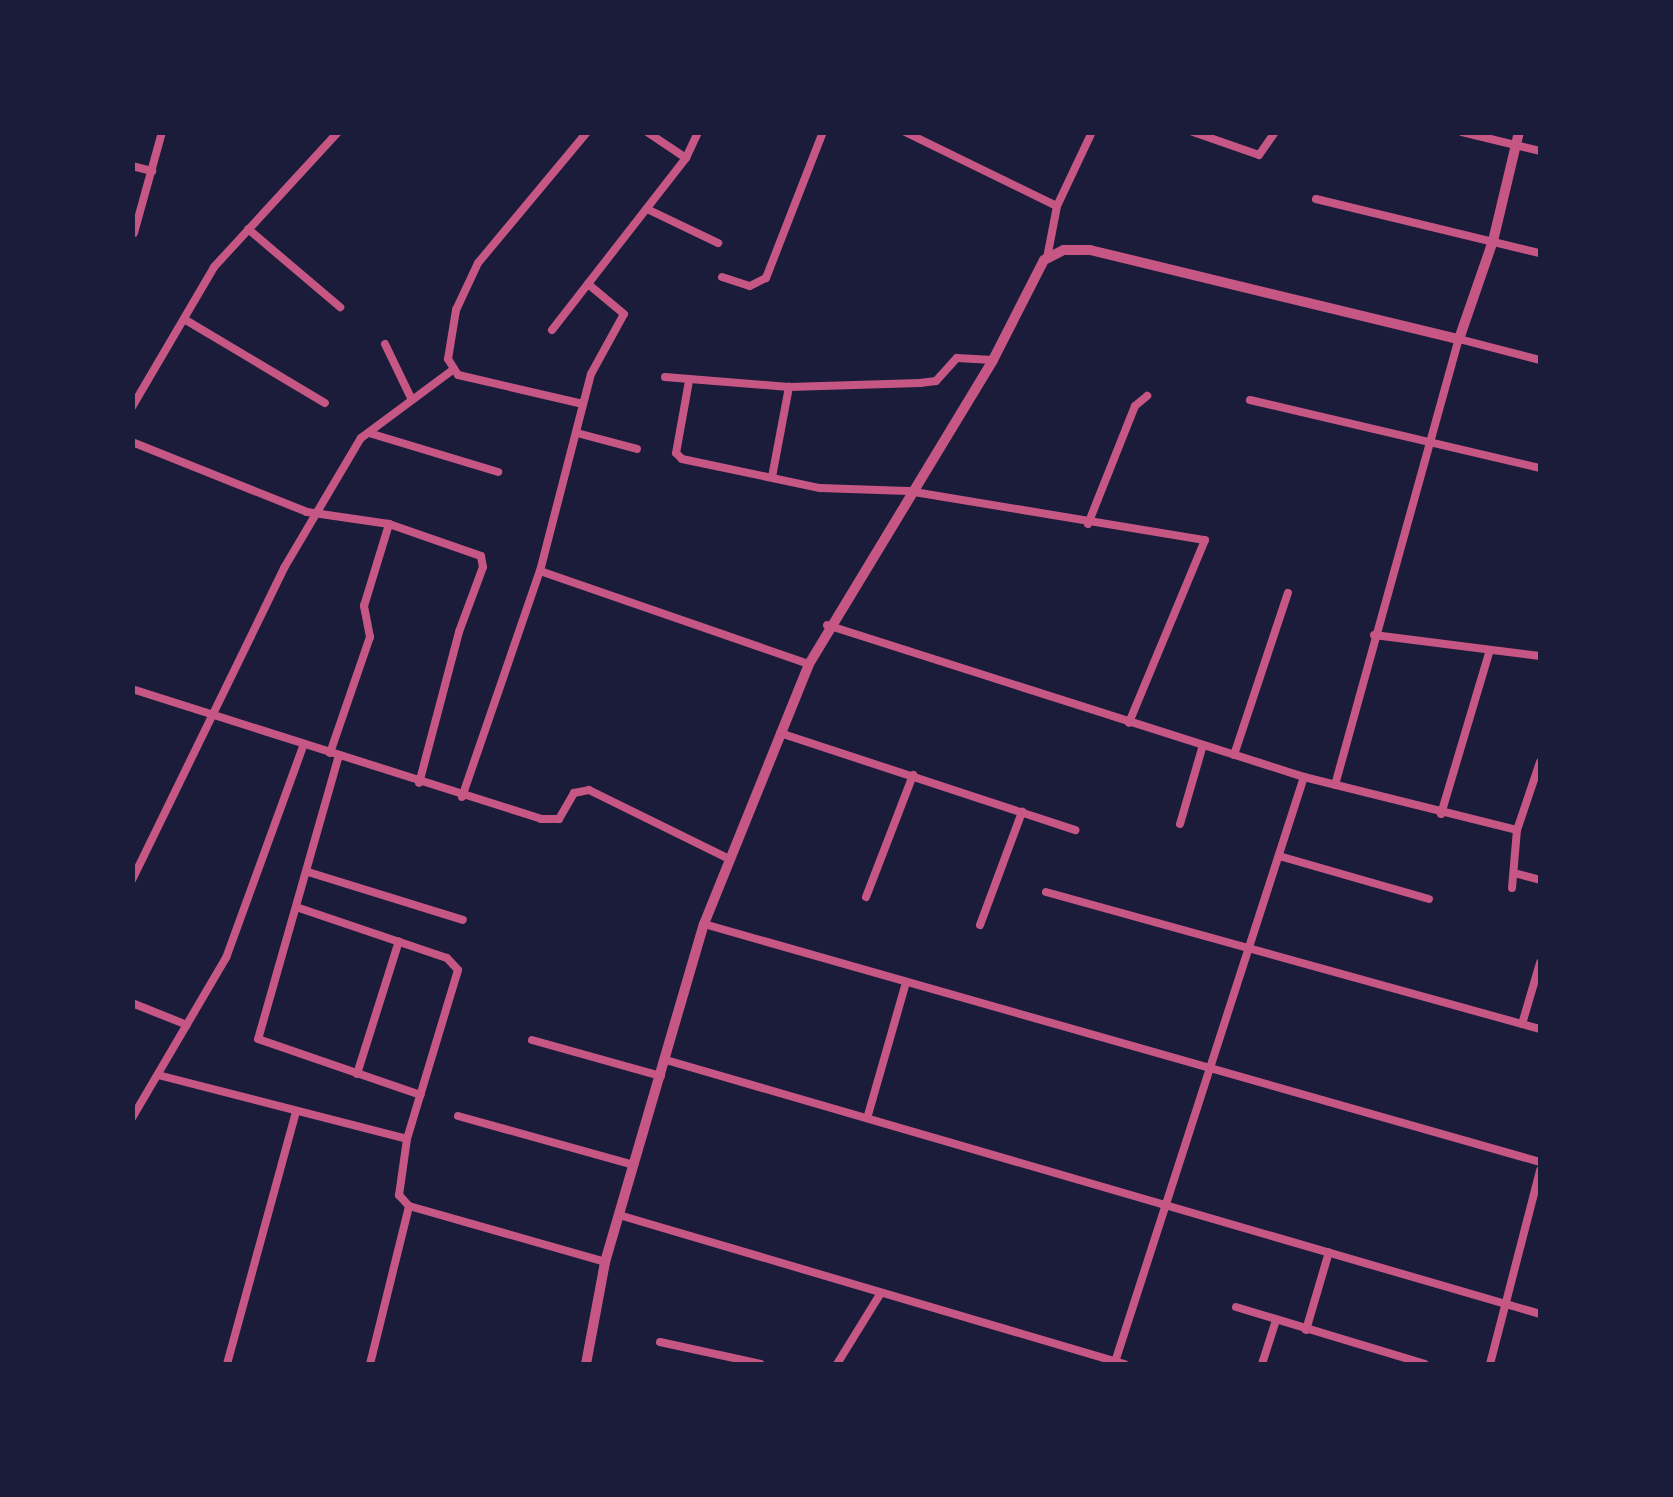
<!DOCTYPE html>
<style>
body{margin:0}
#map{position:relative;width:1673px;height:1497px;overflow:hidden;background:#1b1b3a;font-family:"Crimson Pro",serif}
div>[style]{position:absolute}
[style*='--x']{left:calc(var(--x)*1px);top:calc(var(--y)*1px);width:calc(var(--w)*1px);rotate:calc(var(--a)*1deg)}
.minor>*{height:8px;margin:-4px;padding:0 4px;transform-origin:4px;border-radius:4px;background:#c65784}
.tertiary>*{height:10px;margin:-5px;padding:0 5px;transform-origin:5px;border-radius:5px;background:#c65784}
span{translate:-50% -50%;white-space:nowrap;text-align:center;line-height:1.15;-webkit-text-stroke:8px #1b1b3a;paint-order:stroke}
.frame{position:absolute;inset:0;border:135px solid #1b1b3a;pointer-events:none}
</style>
<div id="map">
<div class="minor">
<i style="--x:647;--y:132;--w:47;--a:33.7"></i>
<i style="--x:905;--y:132;--w:169;--a:26"></i>
<i style="--x:1193;--y:132;--w:70;--a:19.2"></i>
<i style="--x:1259;--y:155;--w:28;--a:-55"></i>
<i style="--x:1462;--y:132;--w:80;--a:13.7"></i>
<i style="--x:132;--y:166;--w:21;--a:14"></i>
<i style="--x:1316;--y:199;--w:230;--a:13.6"></i>
<i style="--x:647;--y:209;--w:79;--a:25.6"></i>
<i style="--x:248;--y:229;--w:121;--a:40.3"></i>
<i style="--x:134;--y:233;--w:105;--a:-74.5"></i>
<i style="--x:1047;--y:258;--w:53;--a:-79.1"></i>
<i style="--x:1057;--y:206;--w:82;--a:-64.7"></i>
<i style="--x:722;--y:277;--w:29;--a:18"></i>
<i style="--x:750;--y:286;--w:18;--a:-27"></i>
<i style="--x:766;--y:278;--w:157;--a:-68.7"></i>
<i style="--x:184;--y:319;--w:164;--a:30.8"></i>
<i style="--x:552;--y:330;--w:218;--a:-52.1"></i>
<i style="--x:686;--y:158;--w:29;--a:-65"></i>
<i style="--x:385;--y:344;--w:60;--a:64.3"></i>
<i style="--x:665;--y:377;--w:124;--a:4.6"></i>
<i style="--x:789;--y:387;--w:131;--a:-1.7"></i>
<i style="--x:920;--y:383;--w:16;--a:-7"></i>
<i style="--x:936;--y:381;--w:31;--a:-48"></i>
<i style="--x:957;--y:358;--w:36;--a:3"></i>
<i style="--x:689;--y:381;--w:73;--a:100.2"></i>
<i style="--x:676;--y:453;--w:8;--a:45"></i>
<i style="--x:682;--y:459;--w:141;--a:11.9"></i>
<i style="--x:820;--y:488;--w:88;--a:2"></i>
<i style="--x:908;--y:491;--w:301;--a:9.4"></i>
<i style="--x:1205;--y:540;--w:198;--a:112.6"></i>
<i style="--x:1250;--y:400;--w:298;--a:13.2"></i>
<i style="--x:583;--y:404;--w:128;--a:-166.9"></i>
<i style="--x:458;--y:375;--w:19;--a:-122"></i>
<i style="--x:448;--y:359;--w:50;--a:-80.7"></i>
<i style="--x:456;--y:310;--w:52;--a:-64.9"></i>
<i style="--x:478;--y:263;--w:170;--a:-50.2"></i>
<i style="--x:132;--y:407;--w:162;--a:-59.6"></i>
<i style="--x:214;--y:267;--w:183;--a:-47.4"></i>
<i style="--x:369;--y:433;--w:135;--a:16.8"></i>
<i style="--x:577;--y:433;--w:62;--a:14.9"></i>
<i style="--x:132;--y:442;--w:188;--a:21.8"></i>
<i style="--x:307;--y:512;--w:83;--a:8.3"></i>
<i style="--x:389;--y:524;--w:97;--a:19.2"></i>
<i style="--x:481;--y:556;--w:11;--a:80"></i>
<i style="--x:483;--y:567;--w:69;--a:110.3"></i>
<i style="--x:459;--y:632;--w:156;--a:104.8"></i>
<i style="--x:772;--y:477;--w:92;--a:-79.3"></i>
<i style="--x:1088;--y:524;--w:127;--a:-68.3"></i>
<i style="--x:1135;--y:406;--w:16;--a:-40"></i>
<i style="--x:540;--y:571;--w:285;--a:19.1"></i>
<i style="--x:827;--y:625;--w:501;--a:17.67"></i>
<i style="--x:1304;--y:777;--w:219;--a:14"></i>
<i style="--x:1374;--y:635;--w:167;--a:7.2"></i>
<i style="--x:132;--y:689;--w:429;--a:17.6"></i>
<i style="--x:541;--y:819;--w:18;--a:0"></i>
<i style="--x:559;--y:819;--w:30;--a:-60"></i>
<i style="--x:574;--y:793;--w:15;--a:-11"></i>
<i style="--x:589;--y:790;--w:156;--a:26.2"></i>
<i style="--x:780;--y:733;--w:311;--a:18.2"></i>
<i style="--x:330;--y:753;--w:123;--a:-71"></i>
<i style="--x:370;--y:637;--w:32;--a:-101"></i>
<i style="--x:364;--y:606;--w:86;--a:-73"></i>
<i style="--x:339;--y:755;--w:295;--a:105.9"></i>
<i style="--x:258;--y:1039;--w:172;--a:19"></i>
<i style="--x:1234;--y:755;--w:171;--a:-71.6"></i>
<i style="--x:1335;--y:785;--w:463;--a:-74.5"></i>
<i style="--x:1459;--y:339;--w:84;--a:14.5"></i>
<i style="--x:462;--y:797;--w:239;--a:-71"></i>
<i style="--x:540;--y:571;--w:203;--a:-75.5"></i>
<i style="--x:591;--y:374;--w:68;--a:-61.2"></i>
<i style="--x:624;--y:314;--w:47;--a:-140.2"></i>
<i style="--x:1441;--y:814;--w:171;--a:-73.4"></i>
<i style="--x:1180;--y:824;--w:82;--a:-73.8"></i>
<i style="--x:1279;--y:856;--w:156;--a:16"></i>
<i style="--x:308;--y:872;--w:162;--a:17.2"></i>
<i style="--x:1514;--y:873;--w:27;--a:15"></i>
<i style="--x:132;--y:880;--w:347;--a:-64"></i>
<i style="--x:284;--y:568;--w:151;--a:-59.4"></i>
<i style="--x:361;--y:438;--w:116;--a:-36.6"></i>
<i style="--x:1512;--y:888;--w:58;--a:-85.1"></i>
<i style="--x:1517;--y:830;--w:72;--a:-71.3"></i>
<i style="--x:1046;--y:892;--w:513;--a:15.5"></i>
<i style="--x:866;--y:897;--w:131;--a:-68.9"></i>
<i style="--x:299;--y:908;--w:156;--a:18.7"></i>
<i style="--x:447;--y:958;--w:16;--a:47"></i>
<i style="--x:458;--y:970;--w:177;--a:106.8"></i>
<i style="--x:407;--y:1139;--w:57;--a:98.1"></i>
<i style="--x:399;--y:1195;--w:15;--a:48"></i>
<i style="--x:704;--y:924;--w:869;--a:15.89"></i>
<i style="--x:980;--y:925;--w:121;--a:-69.6"></i>
<i style="--x:132;--y:1003;--w:59;--a:21.8"></i>
<i style="--x:1522;--y:1024;--w:64;--a:-73.6"></i>
<i style="--x:532;--y:1040;--w:134;--a:15.6"></i>
<i style="--x:666;--y:1060;--w:910;--a:16.2"></i>
<i style="--x:357;--y:1074;--w:139;--a:-72.5"></i>
<i style="--x:158;--y:1075;--w:257;--a:14.4"></i>
<i style="--x:868;--y:1115;--w:134;--a:-74"></i>
<i style="--x:458;--y:1116;--w:183;--a:15.6"></i>
<i style="--x:132;--y:1118;--w:186;--a:-59.6"></i>
<i style="--x:226;--y:958;--w:228;--a:-70"></i>
<i style="--x:409;--y:1206;--w:204;--a:15.9"></i>
<i style="--x:619;--y:1215;--w:527;--a:16.44"></i>
<i style="--x:1236;--y:1307;--w:197;--a:16.8"></i>
<i style="--x:1306;--y:1330;--w:81;--a:-73.6"></i>
<i style="--x:660;--y:1342;--w:103;--a:12.3"></i>
<i style="--x:1115;--y:1362;--w:615;--a:-72.1"></i>
<i style="--x:227;--y:1364;--w:262;--a:-74.7"></i>
<i style="--x:370;--y:1364;--w:163;--a:-76.1"></i>
<i style="--x:837;--y:1364;--w:80;--a:-58.3"></i>
<i style="--x:1262;--y:1364;--w:46;--a:-72.3"></i>
<i style="--x:1490;--y:1364;--w:200;--a:-75.5"></i>
</div>
<div class="tertiary">
<i style="--x:586;--y:1364;--w:104;--a:-79.4"></i>
<i style="--x:605;--y:1262;--w:352;--a:-73.7"></i>
<i style="--x:704;--y:924;--w:280;--a:-68"></i>
<i style="--x:809;--y:664;--w:355;--a:-58.8"></i>
<i style="--x:993;--y:360;--w:112;--a:-63"></i>
<i style="--x:1044;--y:260;--w:22;--a:-27"></i>
<i style="--x:1064;--y:250;--w:26;--a:0"></i>
<i style="--x:1090;--y:250;--w:380;--a:13.6"></i>
<i style="--x:1459;--y:339;--w:104;--a:-70.9"></i>
<i style="--x:1493;--y:241;--w:112;--a:-76.6"></i>
</div>
<div class="frame"></div>
</div>
